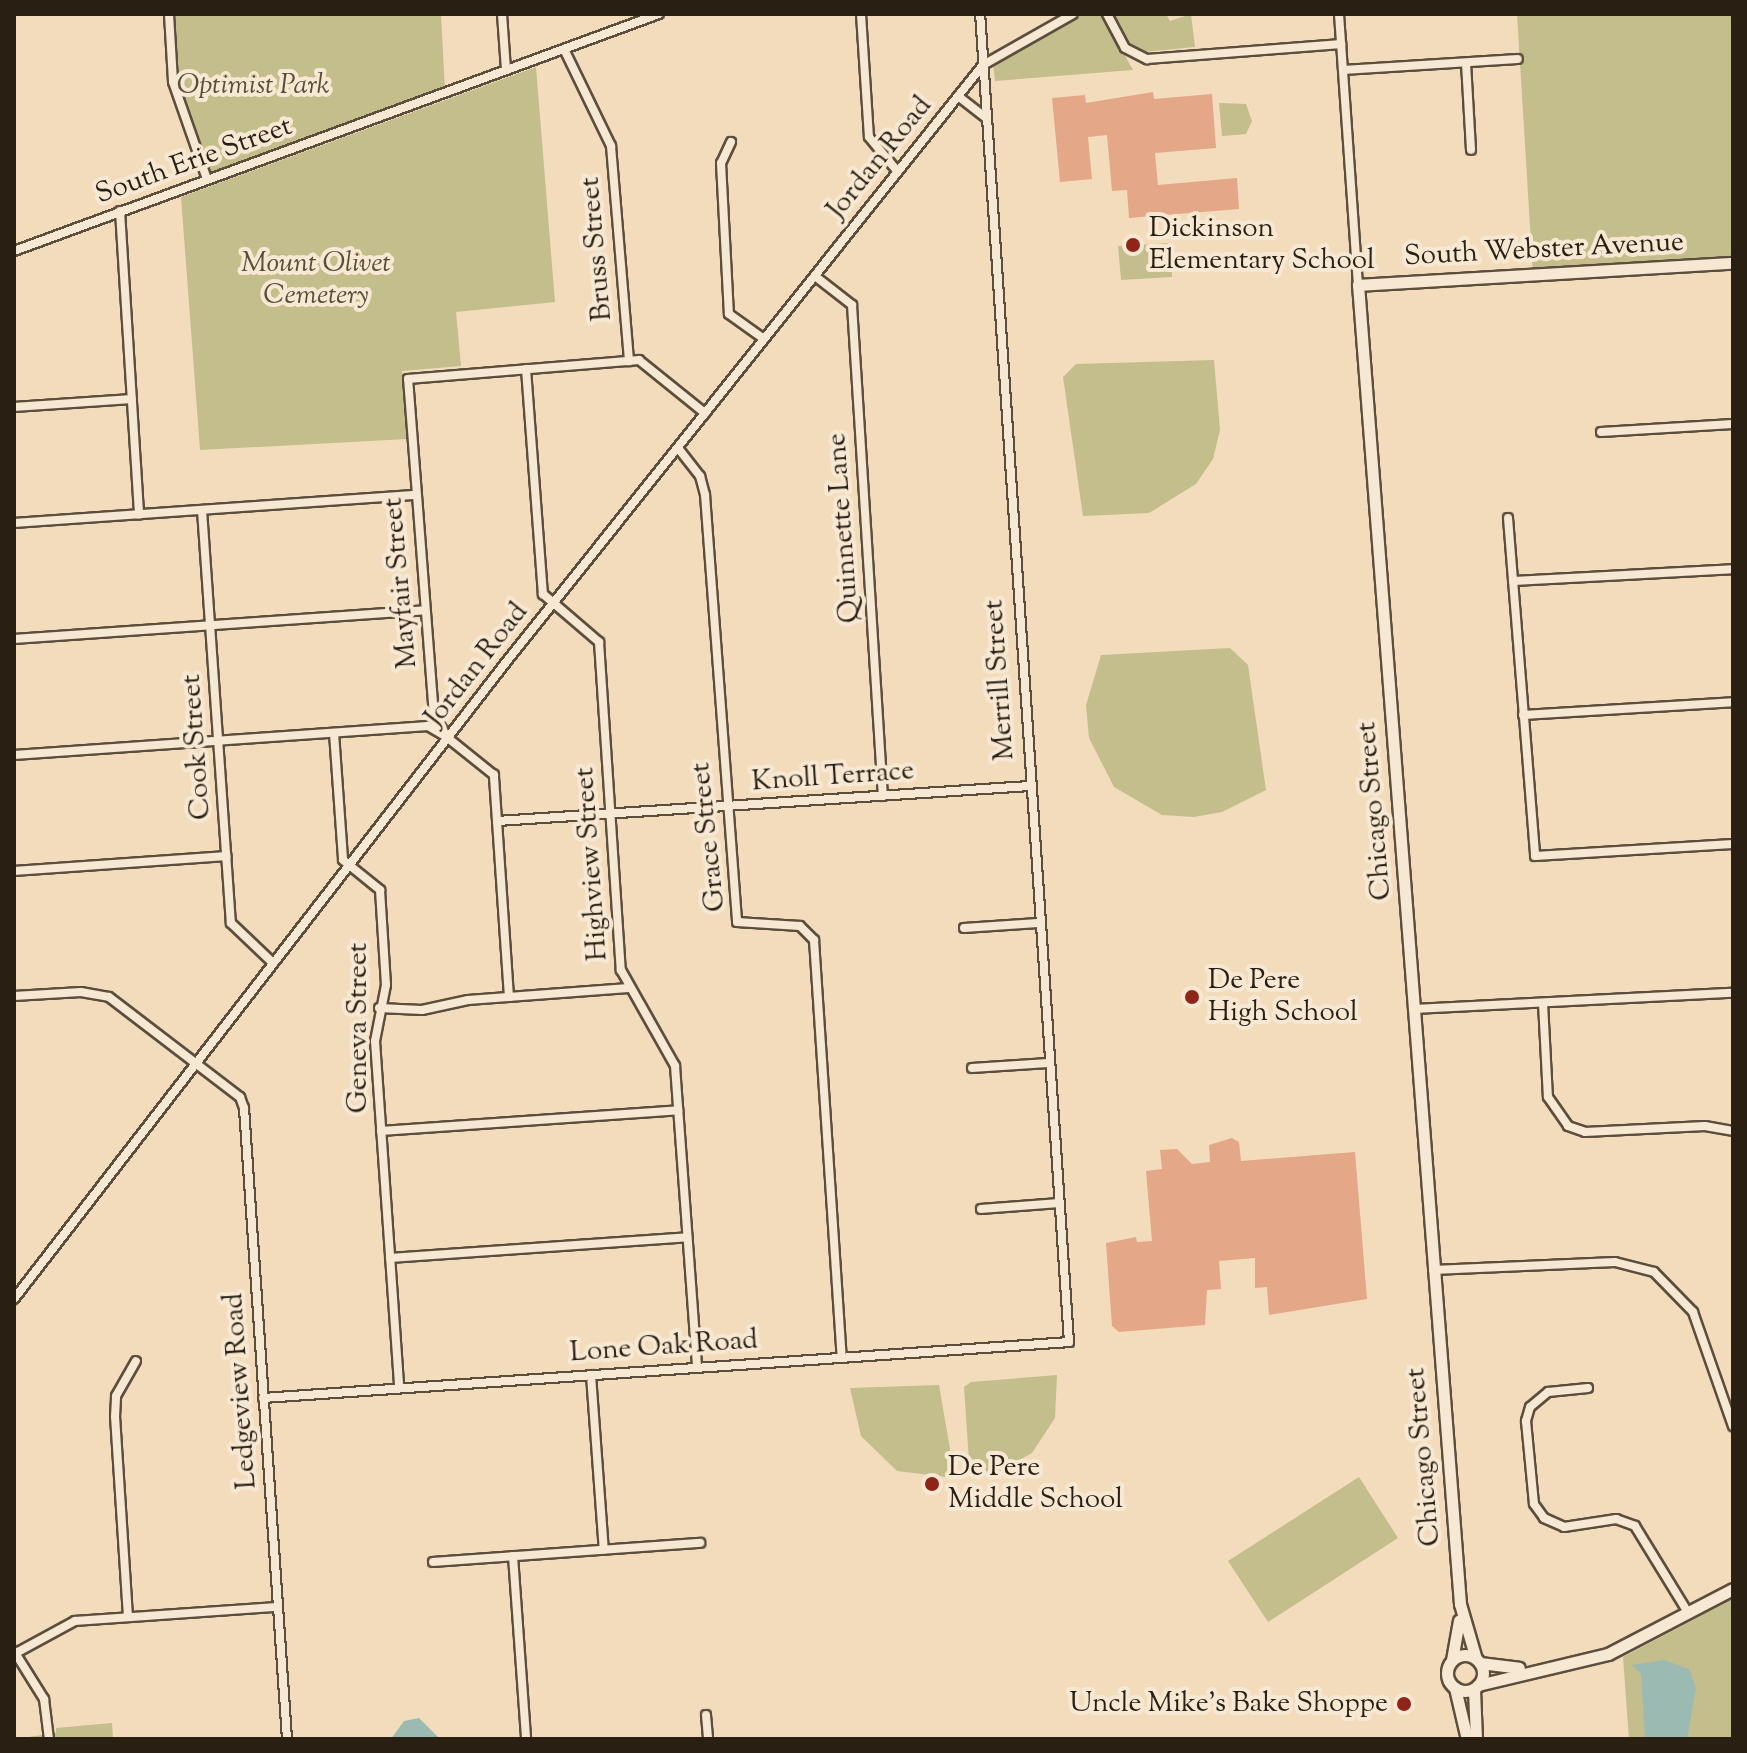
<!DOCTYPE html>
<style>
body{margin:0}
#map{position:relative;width:1747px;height:1753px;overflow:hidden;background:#f3dcbc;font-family:"Sorts Mill Goudy",serif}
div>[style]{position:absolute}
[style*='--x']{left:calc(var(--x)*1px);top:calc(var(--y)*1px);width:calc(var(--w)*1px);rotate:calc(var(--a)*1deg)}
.green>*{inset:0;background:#c3be8b}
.water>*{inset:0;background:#9bbbb2}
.building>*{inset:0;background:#e4a787}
.roads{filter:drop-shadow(2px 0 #5c4e3d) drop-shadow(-2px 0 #5c4e3d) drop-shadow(0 2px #5c4e3d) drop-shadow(0 -2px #5c4e3d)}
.street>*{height:8px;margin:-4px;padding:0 4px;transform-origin:4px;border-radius:4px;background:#f7e8d3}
.secondary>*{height:11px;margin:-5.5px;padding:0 5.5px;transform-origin:5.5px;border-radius:5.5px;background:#f7e8d3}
.secondary>.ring{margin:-5.5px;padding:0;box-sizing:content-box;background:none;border:11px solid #f7e8d3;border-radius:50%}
.dots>*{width:22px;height:22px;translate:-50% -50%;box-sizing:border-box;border:4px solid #f7e8d3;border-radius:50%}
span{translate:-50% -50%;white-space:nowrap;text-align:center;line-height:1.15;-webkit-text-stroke:8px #f7e8d3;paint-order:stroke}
.park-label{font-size:28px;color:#574f37;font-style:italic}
.street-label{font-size:28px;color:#291f13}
.poi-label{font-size:28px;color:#291f13}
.left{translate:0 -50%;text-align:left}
.right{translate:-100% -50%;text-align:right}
.frame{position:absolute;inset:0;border:16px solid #291f13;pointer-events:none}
</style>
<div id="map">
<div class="green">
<i style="clip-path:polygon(169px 14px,441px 14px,445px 92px,207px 179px,173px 82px)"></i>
<i style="clip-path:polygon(1084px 14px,1102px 14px,1133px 70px,995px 81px,993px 63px)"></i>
<i style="clip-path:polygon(1112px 14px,1166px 14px,1170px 21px,1191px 14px,1195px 47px,1133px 53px)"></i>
<i style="clip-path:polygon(1517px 14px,1733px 14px,1733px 263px,1533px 275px)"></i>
<i style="clip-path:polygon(536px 67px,555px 302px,456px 312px,461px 366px,402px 371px,407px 439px,200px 450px,181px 197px)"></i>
<i style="clip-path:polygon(1219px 103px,1246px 104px,1252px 121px,1246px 134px,1222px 136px)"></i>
<i style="clip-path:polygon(1171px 243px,1172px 277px,1121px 280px,1118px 246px)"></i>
<i style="clip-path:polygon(1214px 360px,1220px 430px,1213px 459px,1196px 484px,1149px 513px,1083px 516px,1063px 377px,1076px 364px)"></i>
<i style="clip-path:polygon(1230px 648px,1248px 665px,1266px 790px,1222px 812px,1194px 817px,1162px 815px,1114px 787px,1089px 738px,1086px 705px,1101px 655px)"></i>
<i style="clip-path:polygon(1057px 1375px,1055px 1418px,1032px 1453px,1000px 1471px,970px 1476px,964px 1387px,971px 1382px)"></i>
<i style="clip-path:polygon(939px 1385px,955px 1478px,897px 1471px,861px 1436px,850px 1388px)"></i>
<i style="clip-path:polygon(1359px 1477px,1398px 1538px,1268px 1622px,1228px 1561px)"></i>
<i style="clip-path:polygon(1733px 1599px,1733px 1739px,1629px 1739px,1623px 1657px)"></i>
<i style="clip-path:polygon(112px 1723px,113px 1739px,14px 1739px,56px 1733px,56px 1728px)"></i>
</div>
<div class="water">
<i style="clip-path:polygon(1664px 1660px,1689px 1669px,1696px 1688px,1687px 1739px,1645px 1739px,1641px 1674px,1632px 1665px)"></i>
<i style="clip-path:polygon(419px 1718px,440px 1739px,391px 1739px,404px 1721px)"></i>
</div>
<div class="building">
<i style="clip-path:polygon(1153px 92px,1154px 99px,1212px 94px,1216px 148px,1155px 153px,1158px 185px,1237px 178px,1239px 209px,1129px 218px,1127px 190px,1112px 191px,1107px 135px,1088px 137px,1092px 179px,1060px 182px,1052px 98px,1085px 95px,1086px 103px)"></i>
<i style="clip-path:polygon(1232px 1138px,1239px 1142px,1241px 1161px,1355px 1152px,1367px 1299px,1269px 1315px,1267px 1287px,1255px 1288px,1255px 1258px,1219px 1261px,1221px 1289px,1207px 1290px,1205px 1325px,1119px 1332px,1112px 1326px,1106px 1243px,1136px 1237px,1137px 1242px,1152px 1241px,1146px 1171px,1162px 1169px,1160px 1150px,1177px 1149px,1192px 1164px,1210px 1162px,1209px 1145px)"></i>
</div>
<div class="roads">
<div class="street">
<i style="--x:169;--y:14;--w:68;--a:86.6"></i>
<i style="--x:173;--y:82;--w:103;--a:70.7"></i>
<i style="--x:502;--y:14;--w:56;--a:85.9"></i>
<i style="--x:861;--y:14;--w:123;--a:86.3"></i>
<i style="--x:869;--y:137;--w:45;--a:50.4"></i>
<i style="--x:1107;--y:14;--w:38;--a:62"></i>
<i style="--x:1125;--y:48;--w:25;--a:27"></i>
<i style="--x:1147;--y:59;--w:195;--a:-4.4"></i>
<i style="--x:1339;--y:14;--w:272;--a:86"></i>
<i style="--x:564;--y:49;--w:108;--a:64.1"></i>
<i style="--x:611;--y:146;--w:216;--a:85.2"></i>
<i style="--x:1466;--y:63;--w:87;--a:86.7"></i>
<i style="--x:1343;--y:70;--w:175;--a:-3.6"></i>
<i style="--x:958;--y:96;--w:36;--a:38"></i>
<i style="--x:731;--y:142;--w:23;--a:115"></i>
<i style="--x:721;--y:163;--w:151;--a:87"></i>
<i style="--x:729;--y:314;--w:43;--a:35.5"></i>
<i style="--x:120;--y:211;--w:304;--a:86.4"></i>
<i style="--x:14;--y:251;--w:687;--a:-20.18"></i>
<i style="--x:815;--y:276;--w:47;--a:38.1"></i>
<i style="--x:852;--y:305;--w:492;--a:86.4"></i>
<i style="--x:526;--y:369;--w:226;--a:85.7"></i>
<i style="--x:543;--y:594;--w:74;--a:40.6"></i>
<i style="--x:599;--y:642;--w:329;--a:86.2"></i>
<i style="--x:621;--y:970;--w:110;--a:60.6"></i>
<i style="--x:675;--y:1066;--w:302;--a:85.8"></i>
<i style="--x:14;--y:407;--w:118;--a:-3.9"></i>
<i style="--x:1601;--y:432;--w:132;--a:-3.5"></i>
<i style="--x:678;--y:448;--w:36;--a:52"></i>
<i style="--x:700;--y:476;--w:20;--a:75"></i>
<i style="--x:705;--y:495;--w:428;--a:85.7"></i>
<i style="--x:737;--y:922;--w:63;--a:3.6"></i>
<i style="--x:800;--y:926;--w:20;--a:45"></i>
<i style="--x:814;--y:940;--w:418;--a:86.2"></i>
<i style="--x:202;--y:510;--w:414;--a:86"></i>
<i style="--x:231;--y:923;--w:58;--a:43.6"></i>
<i style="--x:1508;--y:518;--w:339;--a:85.4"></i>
<i style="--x:1535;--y:856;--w:198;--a:-3.5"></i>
<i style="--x:14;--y:523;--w:403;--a:-4"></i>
<i style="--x:1513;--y:581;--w:220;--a:-3.1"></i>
<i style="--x:14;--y:639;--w:412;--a:-4"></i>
<i style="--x:1523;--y:715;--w:210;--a:-3.5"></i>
<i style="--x:334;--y:733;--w:127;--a:85.9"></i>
<i style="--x:343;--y:860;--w:48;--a:39"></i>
<i style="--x:380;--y:890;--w:95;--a:86.4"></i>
<i style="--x:386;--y:985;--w:57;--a:101.1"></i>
<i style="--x:375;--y:1041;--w:348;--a:86"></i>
<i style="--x:14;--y:755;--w:415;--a:-4"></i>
<i style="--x:428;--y:726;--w:22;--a:30"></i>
<i style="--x:497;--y:821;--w:533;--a:-3.76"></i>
<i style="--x:14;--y:871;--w:213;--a:-4"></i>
<i style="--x:964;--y:928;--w:74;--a:-3.9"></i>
<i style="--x:14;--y:996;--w:67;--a:-3.4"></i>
<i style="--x:81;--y:992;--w:28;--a:10"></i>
<i style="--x:109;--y:997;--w:165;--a:37.4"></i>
<i style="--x:240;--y:1097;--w:12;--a:70"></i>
<i style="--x:244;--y:1108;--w:632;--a:86.1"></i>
<i style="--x:509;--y:997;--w:223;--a:-93.9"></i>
<i style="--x:494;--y:775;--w:59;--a:-141.2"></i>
<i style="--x:448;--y:738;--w:26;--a:-122"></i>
<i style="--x:434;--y:716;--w:338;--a:-94.4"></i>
<i style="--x:408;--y:379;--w:232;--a:-4.7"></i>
<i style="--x:639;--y:360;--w:85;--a:38.8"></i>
<i style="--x:1543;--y:1003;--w:94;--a:87"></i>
<i style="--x:1548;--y:1097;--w:35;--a:55"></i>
<i style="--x:1568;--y:1126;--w:18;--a:19"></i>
<i style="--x:1585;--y:1132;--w:120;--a:-2.9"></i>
<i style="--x:1705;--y:1126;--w:28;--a:10"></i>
<i style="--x:379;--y:1008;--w:43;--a:2.7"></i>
<i style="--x:422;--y:1010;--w:47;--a:-12.3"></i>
<i style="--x:468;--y:1000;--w:161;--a:-4.3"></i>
<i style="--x:1413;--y:1009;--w:320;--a:-2.9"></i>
<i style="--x:972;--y:1068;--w:76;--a:-3.8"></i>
<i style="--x:381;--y:1131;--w:298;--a:-4"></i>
<i style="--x:981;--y:1209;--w:78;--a:-4.4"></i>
<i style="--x:390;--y:1258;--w:298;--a:-4"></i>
<i style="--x:1433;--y:1270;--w:182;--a:-2.5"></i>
<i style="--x:1615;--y:1262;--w:40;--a:14.4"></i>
<i style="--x:1654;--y:1272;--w:56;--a:45.7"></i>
<i style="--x:1693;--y:1312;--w:121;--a:70.7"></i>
<i style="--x:14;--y:1299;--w:800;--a:-52.31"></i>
<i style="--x:503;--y:666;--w:769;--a:-51.39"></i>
<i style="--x:983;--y:65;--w:103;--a:-29.5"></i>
<i style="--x:591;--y:1375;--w:175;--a:85.8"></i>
<i style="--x:1588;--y:1388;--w:40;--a:174.3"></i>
<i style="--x:1548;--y:1392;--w:23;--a:140"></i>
<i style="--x:1530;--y:1407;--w:15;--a:106"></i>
<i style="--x:1526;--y:1421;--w:83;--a:84.5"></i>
<i style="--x:1534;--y:1504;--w:17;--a:54"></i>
<i style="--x:1544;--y:1518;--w:22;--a:24"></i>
<i style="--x:1564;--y:1527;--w:53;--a:-8.7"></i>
<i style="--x:1616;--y:1519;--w:20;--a:20"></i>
<i style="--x:1635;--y:1526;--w:103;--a:58.5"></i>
<i style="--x:263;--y:1398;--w:808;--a:-3.97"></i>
<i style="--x:1069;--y:1342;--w:1331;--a:-93.83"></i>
<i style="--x:513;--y:1556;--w:183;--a:85.9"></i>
<i style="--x:433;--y:1562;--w:268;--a:-4.1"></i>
<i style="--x:128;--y:1617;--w:200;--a:-93.7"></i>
<i style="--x:115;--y:1417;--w:21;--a:-87"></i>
<i style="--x:116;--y:1396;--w:40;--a:-60.3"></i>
<i style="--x:14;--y:1651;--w:57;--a:58"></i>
<i style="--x:44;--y:1699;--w:40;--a:82.9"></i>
<i style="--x:16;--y:1653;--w:67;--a:-28.5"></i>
<i style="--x:75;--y:1621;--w:202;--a:-4"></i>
<i style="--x:706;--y:1715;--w:24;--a:85"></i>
</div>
<div class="secondary">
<i class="ring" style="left:1447px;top:1655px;width:25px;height:25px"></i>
<i style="--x:1476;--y:1659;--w:57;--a:-106.2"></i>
<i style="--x:1460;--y:1604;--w:1323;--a:-94.42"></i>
<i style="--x:1358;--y:285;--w:376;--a:-3.4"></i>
<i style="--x:1452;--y:1660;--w:40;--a:-80"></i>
<i style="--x:1480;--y:1663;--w:39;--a:7"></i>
<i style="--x:1478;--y:1685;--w:134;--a:-13.4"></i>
<i style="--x:1608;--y:1654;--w:141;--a:-27.5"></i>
<i style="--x:1455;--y:1688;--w:52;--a:76.8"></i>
<i style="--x:1474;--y:1689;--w:50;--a:87.7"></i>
</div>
</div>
<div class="dots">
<i style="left:1133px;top:245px;background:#8f2418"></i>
<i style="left:1192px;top:997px;background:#8f2418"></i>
<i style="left:932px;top:1484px;background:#8f2418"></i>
<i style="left:1404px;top:1704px;background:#8f2418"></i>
</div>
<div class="park-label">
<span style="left:253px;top:86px">Optimist Park</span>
<span style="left:316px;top:280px">Mount Olivet<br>Cemetery</span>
</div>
<div class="street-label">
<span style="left:880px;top:158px;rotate:-51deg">Jordan Road</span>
<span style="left:194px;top:161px;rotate:-20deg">South Erie Street</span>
<span style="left:597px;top:249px;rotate:-95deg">Bruss Street</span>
<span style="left:1544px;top:250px;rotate:-3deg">South Webster Avenue</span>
<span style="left:844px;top:528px;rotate:-94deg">Quinnette Lane</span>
<span style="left:401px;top:583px;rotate:-95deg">Mayfair Street</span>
<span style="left:477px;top:665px;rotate:-52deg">Jordan Road</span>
<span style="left:1000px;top:680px;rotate:-94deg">Merrill Street</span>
<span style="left:197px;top:747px;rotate:-94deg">Cook Street</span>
<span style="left:833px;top:777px;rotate:-4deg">Knoll Terrace</span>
<span style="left:1375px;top:811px;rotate:-95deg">Chicago Street</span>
<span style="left:709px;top:837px;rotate:-96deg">Grace Street</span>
<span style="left:592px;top:864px;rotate:-94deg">Highview Street</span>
<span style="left:359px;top:1028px;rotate:-90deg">Geneva Street</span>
<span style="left:664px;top:1347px;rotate:-4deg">Lone Oak Road</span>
<span style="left:241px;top:1391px;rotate:-94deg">Ledgeview Road</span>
<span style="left:1424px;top:1457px;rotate:-95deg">Chicago Street</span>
</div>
<div class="poi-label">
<span class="left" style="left:1149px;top:245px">Dickinson<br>Elementary School</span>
<span class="left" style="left:1208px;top:997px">De Pere<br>High School</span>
<span class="left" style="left:948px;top:1484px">De Pere<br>Middle School</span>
<span class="right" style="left:1388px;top:1704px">Uncle Mike's Bake Shoppe</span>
</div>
<div class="frame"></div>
</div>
